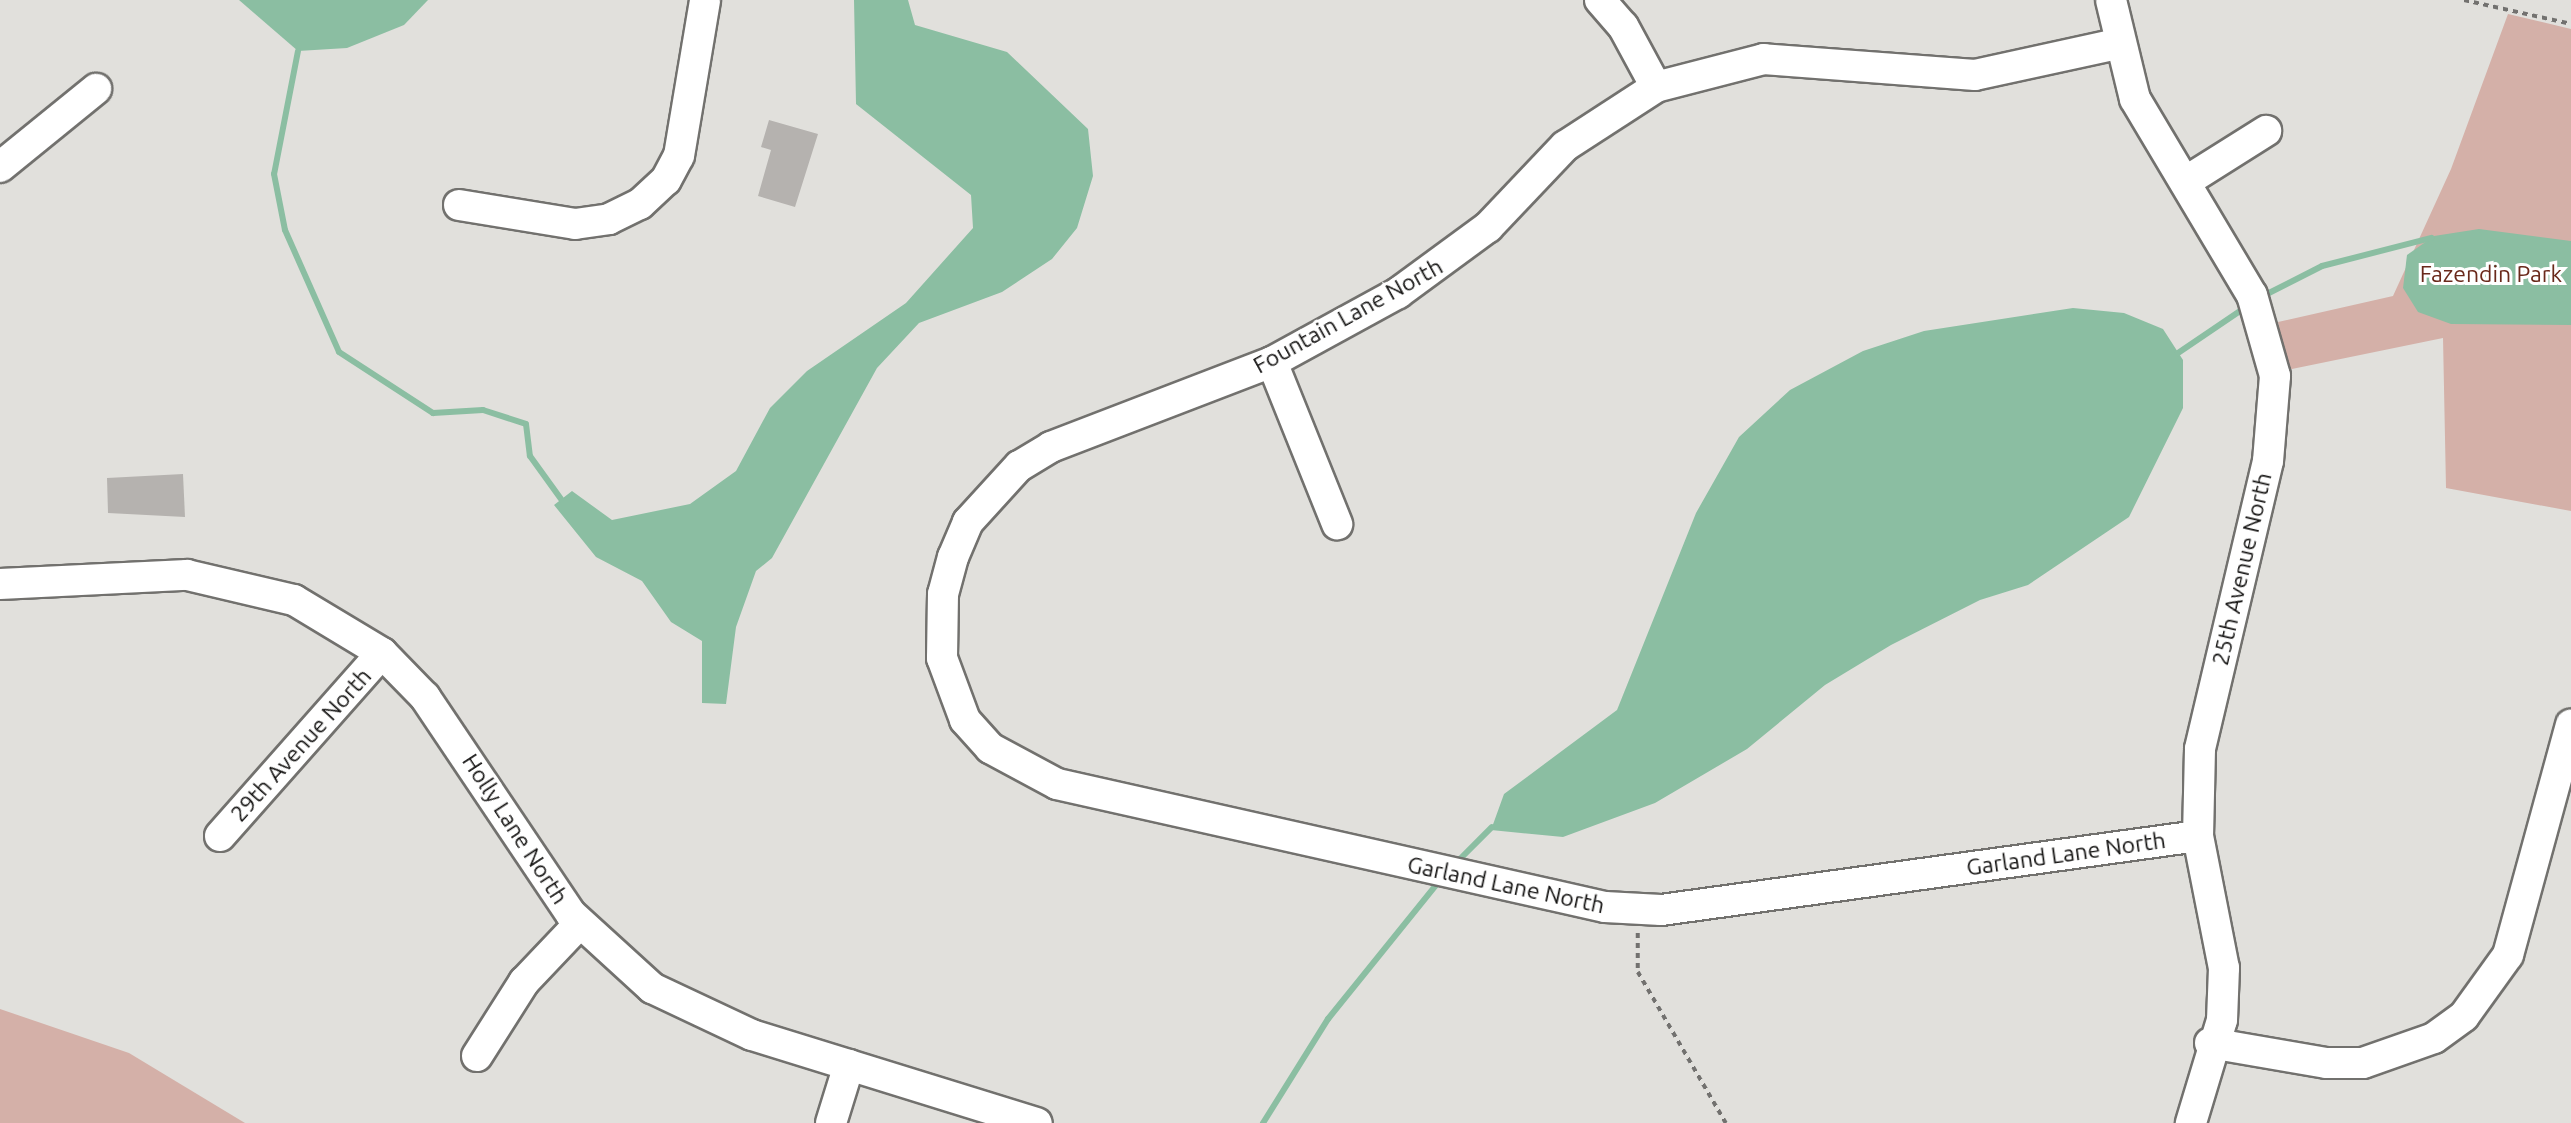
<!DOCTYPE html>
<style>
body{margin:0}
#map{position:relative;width:2571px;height:1123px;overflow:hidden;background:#e1e0dc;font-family:Ubuntu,sans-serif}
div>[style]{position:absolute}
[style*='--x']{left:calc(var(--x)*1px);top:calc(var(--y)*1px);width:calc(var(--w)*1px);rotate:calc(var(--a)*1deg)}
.green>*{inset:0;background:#d4b0a8}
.water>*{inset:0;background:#8bbea2}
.stream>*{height:6px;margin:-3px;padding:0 3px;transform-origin:3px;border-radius:3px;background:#8bbea2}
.building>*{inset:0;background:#b5b2af}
.path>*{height:3.5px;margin-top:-1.75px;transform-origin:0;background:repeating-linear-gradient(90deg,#72716f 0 5px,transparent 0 10px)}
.roads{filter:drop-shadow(2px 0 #72716e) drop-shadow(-2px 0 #72716e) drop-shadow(0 2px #72716e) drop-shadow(0 -2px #72716e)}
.minor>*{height:30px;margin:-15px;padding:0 15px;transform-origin:15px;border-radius:15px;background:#fff}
span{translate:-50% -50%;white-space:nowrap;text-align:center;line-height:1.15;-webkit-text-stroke:6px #fff;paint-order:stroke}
.park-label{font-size:23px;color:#6a291b}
.street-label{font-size:23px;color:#131211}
</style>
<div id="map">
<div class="green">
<i style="clip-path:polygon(2508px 14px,2571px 29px,2571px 511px,2446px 488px,2443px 338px,2287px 370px,2278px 322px,2393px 296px,2451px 169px)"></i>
<i style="clip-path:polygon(0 1009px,129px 1053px,245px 1123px,0 1123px)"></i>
</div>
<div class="water">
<i style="clip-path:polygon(239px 0,428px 0,404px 25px,347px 48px,298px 51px)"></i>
<i style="clip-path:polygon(854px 0,908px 0,915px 25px,1007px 52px,1088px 129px,1093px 176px,1077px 228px,1052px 259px,1002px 292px,919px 323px,877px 368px,772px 558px,756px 571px,736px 627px,726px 704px,702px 703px,702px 641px,671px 622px,642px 581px,596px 557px,554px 505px,572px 491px,612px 520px,690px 504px,736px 471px,770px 408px,807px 371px,906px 303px,973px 228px,971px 195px,856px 104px)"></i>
<i style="clip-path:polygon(2479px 229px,2571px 241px,2571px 325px,2451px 324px,2418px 312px,2403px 288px,2407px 255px,2434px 236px)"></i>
<i style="clip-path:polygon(2073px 308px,2124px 313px,2163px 329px,2183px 360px,2183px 408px,2129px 517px,2028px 585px,1980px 600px,1891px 645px,1825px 685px,1747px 749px,1655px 803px,1563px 837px,1491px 830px,1504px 794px,1617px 710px,1696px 513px,1739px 437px,1790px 390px,1863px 351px,1924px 331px)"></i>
</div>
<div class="stream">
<i style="--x:298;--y:51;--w:125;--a:101"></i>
<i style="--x:274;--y:174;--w:57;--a:78.9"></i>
<i style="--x:285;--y:230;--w:133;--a:66.1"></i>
<i style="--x:339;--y:352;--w:112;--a:33"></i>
<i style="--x:433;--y:413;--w:50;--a:-3.4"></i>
<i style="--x:483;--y:410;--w:45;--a:18"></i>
<i style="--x:526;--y:424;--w:32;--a:83"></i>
<i style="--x:530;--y:456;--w:53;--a:54.2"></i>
<i style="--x:2261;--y:297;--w:68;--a:-26.9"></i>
<i style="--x:2322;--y:266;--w:113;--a:-14.4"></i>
<i style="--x:2178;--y:353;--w:82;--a:-34.1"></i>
<i style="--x:1455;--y:864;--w:52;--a:-45"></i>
<i style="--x:1263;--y:1123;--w:123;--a:-58"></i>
<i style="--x:1328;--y:1019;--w:180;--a:-51.1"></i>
</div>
<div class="building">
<i style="clip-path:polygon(769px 120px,818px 134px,795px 207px,758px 196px,771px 150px,761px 147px)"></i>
<i style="clip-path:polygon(183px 474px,185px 517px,108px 513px,107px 478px)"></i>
</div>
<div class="path">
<i style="--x:2464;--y:0;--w:110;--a:12.6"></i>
<i style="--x:1638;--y:933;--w:39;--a:90"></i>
<i style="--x:1638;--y:972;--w:175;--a:59.8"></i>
</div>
<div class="roads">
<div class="minor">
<i style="--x:1600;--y:0;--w:35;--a:49"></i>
<i style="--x:1623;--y:26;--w:69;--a:61.6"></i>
<i style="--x:2111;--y:0;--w:102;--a:76.4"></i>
<i style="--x:2135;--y:99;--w:228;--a:59.2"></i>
<i style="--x:2252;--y:295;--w:84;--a:74.1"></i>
<i style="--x:2275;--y:376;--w:85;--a:94.7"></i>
<i style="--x:2268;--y:461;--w:296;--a:103.3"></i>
<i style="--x:2200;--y:749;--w:87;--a:91.3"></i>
<i style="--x:2198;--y:836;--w:135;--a:78.9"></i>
<i style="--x:2224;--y:968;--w:52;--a:92.2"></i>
<i style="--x:2222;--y:1020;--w:108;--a:106.8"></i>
<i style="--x:2117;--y:44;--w:145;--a:167.7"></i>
<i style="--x:1975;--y:75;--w:212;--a:-175.7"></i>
<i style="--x:1764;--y:59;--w:112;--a:165.5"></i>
<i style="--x:1656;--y:87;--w:108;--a:147"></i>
<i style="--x:1565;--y:146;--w:112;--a:133.5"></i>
<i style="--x:1488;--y:227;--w:112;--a:143.7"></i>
<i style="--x:1398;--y:293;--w:144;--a:151.3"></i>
<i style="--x:1272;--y:362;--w:237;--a:159"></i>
<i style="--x:1051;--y:447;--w:37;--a:149"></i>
<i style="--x:1019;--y:466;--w:76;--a:132.3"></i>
<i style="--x:968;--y:522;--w:38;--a:113"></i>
<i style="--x:953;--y:557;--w:38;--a:105"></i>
<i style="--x:943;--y:594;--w:64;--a:90.9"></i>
<i style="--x:942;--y:658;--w:66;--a:69.6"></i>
<i style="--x:965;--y:720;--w:38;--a:48"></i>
<i style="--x:990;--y:748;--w:76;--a:28.2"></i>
<i style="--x:1057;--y:784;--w:562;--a:12.65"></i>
<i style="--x:1605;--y:907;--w:56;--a:3.1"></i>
<i style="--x:1661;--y:910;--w:542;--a:-7.85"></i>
<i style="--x:0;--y:167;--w:124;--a:-39.1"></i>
<i style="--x:2185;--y:182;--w:96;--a:-32.2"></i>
<i style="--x:459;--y:205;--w:118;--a:9.3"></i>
<i style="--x:575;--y:224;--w:34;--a:-8"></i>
<i style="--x:609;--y:219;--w:34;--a:-26"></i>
<i style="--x:640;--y:204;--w:35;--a:-43"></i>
<i style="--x:666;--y:180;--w:27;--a:-62"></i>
<i style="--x:679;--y:156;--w:158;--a:-80.5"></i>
<i style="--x:1272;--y:362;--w:175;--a:68.1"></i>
<i style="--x:0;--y:584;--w:187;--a:-2.8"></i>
<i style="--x:187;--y:575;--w:110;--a:13.2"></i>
<i style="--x:294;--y:600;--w:103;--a:31.1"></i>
<i style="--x:382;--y:653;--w:62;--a:45.7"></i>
<i style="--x:425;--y:697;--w:262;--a:56.1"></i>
<i style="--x:571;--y:914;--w:110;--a:42.4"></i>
<i style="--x:652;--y:988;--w:110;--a:25.2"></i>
<i style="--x:752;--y:1035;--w:298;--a:17.2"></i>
<i style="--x:220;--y:836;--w:244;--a:-48.5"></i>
<i style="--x:2210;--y:1043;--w:118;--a:9.8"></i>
<i style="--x:2326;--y:1063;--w:37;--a:0"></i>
<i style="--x:2363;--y:1063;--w:75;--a:-19.4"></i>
<i style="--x:2434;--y:1038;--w:37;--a:-36"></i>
<i style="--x:2464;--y:1016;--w:75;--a:-54.2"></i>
<i style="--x:2508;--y:955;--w:239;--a:-74.7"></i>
<i style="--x:477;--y:1056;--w:88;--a:-57.6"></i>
<i style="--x:524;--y:982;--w:81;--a:-46.5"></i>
<i style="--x:831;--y:1123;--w:61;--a:-72.8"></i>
</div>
</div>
<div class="park-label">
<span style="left:2491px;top:274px">Fazendin Park</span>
</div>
<div class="street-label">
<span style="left:1348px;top:316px;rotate:-29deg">Fountain Lane North</span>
<span style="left:2242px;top:569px;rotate:-77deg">25th Avenue North</span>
<span style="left:301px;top:745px;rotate:-48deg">29th Avenue North</span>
<span style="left:515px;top:829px;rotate:57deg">Holly Lane North</span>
<span style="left:2066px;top:854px;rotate:-8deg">Garland Lane North</span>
<span style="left:1506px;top:885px;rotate:12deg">Garland Lane North</span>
</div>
</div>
